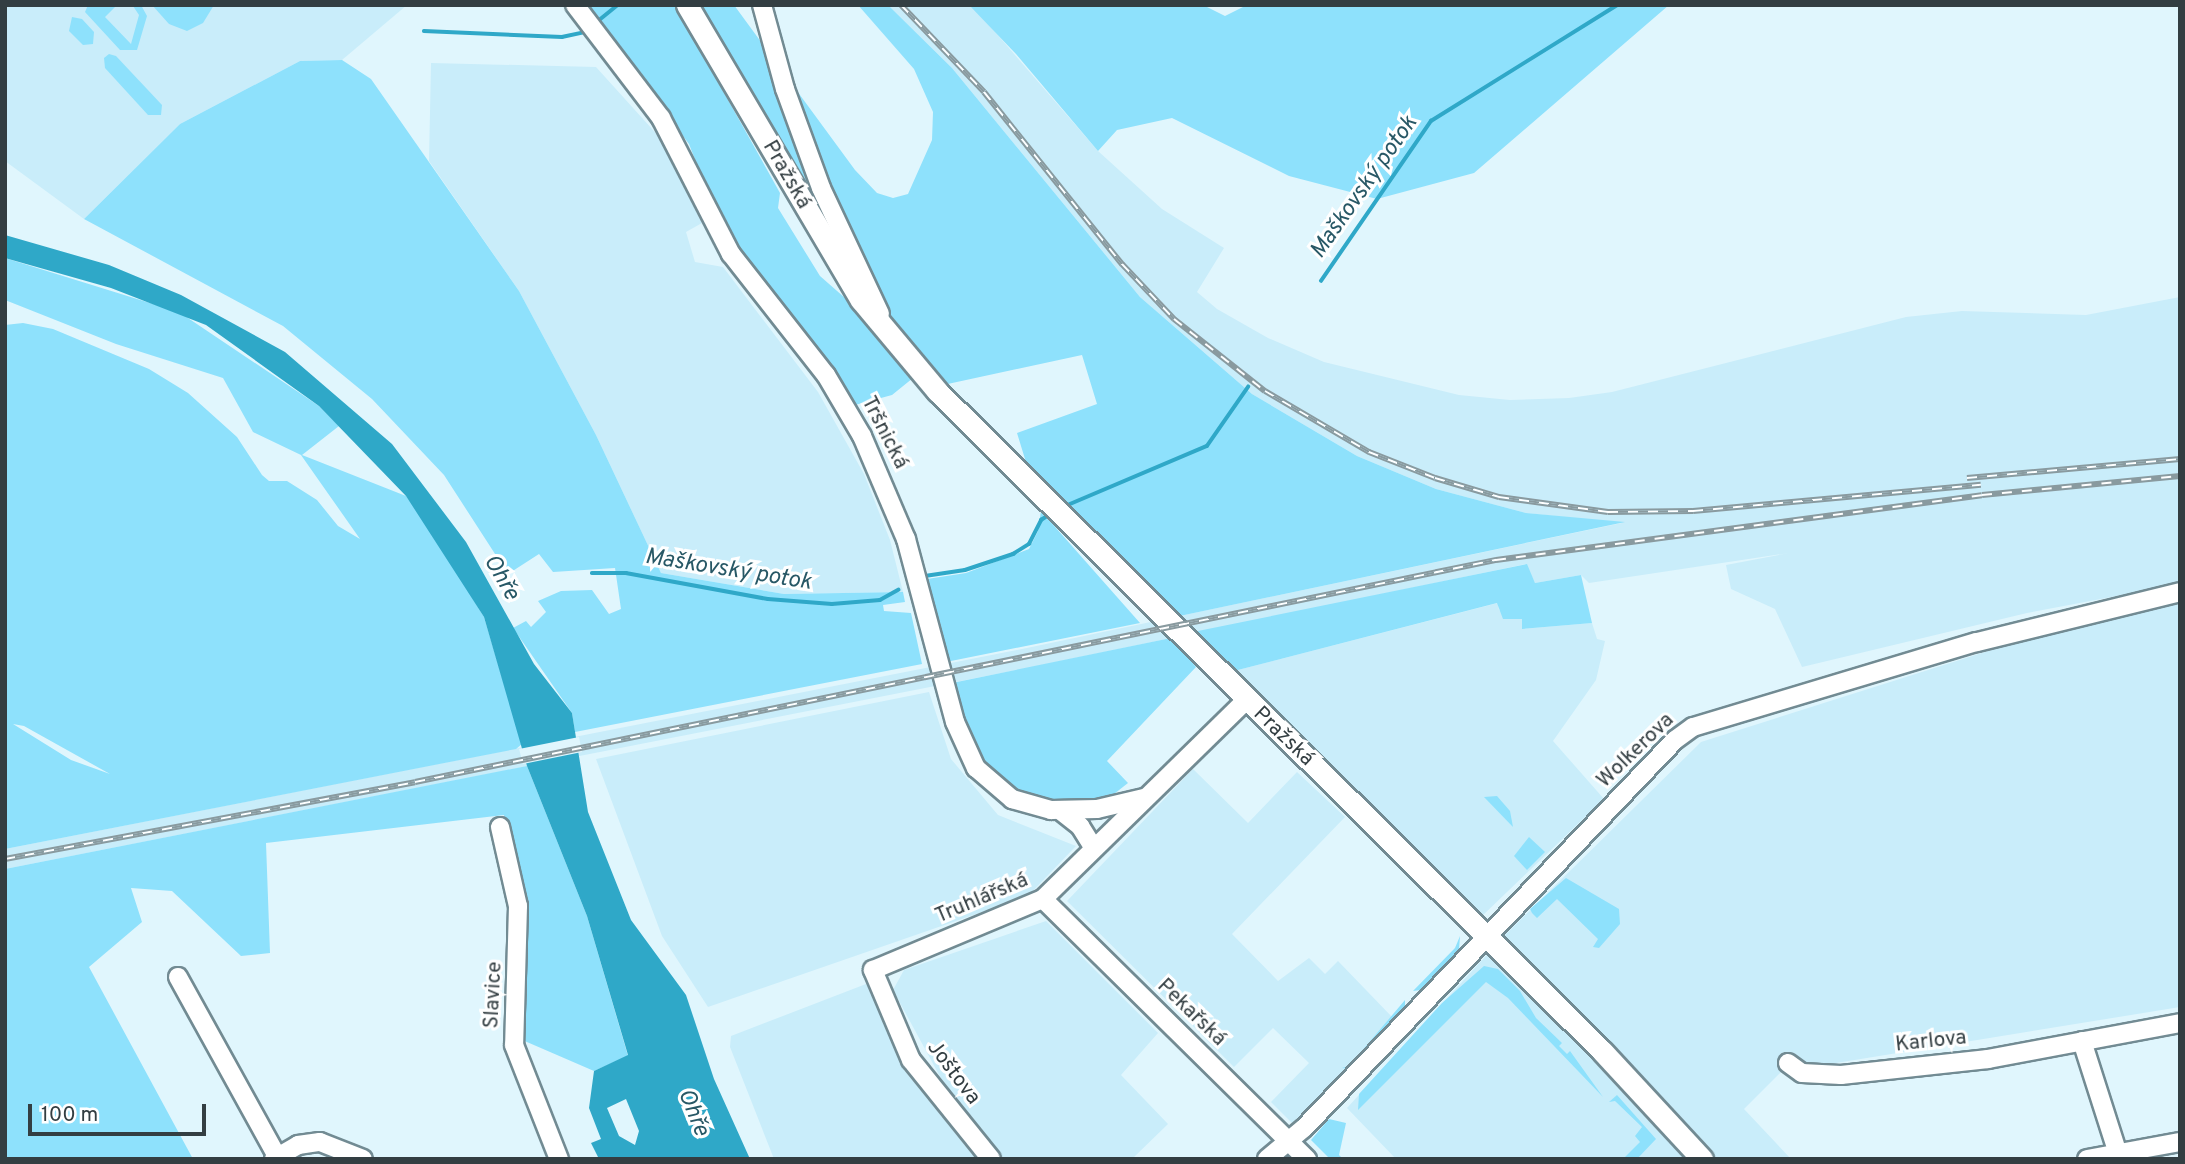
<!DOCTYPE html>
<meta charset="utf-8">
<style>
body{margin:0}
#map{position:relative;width:2185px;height:1164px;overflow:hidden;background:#e0f6fd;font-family:Overpass,sans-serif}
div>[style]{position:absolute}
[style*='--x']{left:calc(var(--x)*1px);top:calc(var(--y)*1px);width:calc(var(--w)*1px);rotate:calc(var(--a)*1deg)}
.built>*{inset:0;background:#c9edfa}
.green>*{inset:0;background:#8ee1fc}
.water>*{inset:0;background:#2fa8c8}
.pier>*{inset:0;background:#e0f6fd}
.stream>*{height:3.5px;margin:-1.75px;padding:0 1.75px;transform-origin:1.75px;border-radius:1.75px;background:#2fa8c8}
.roads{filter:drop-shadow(2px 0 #728b93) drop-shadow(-2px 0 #728b93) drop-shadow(0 2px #728b93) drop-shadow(0 -2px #728b93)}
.minor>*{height:18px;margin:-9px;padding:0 9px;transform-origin:9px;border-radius:9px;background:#fff}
.major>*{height:21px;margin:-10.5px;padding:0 10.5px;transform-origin:10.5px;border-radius:10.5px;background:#fff}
.rail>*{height:6px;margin-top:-3px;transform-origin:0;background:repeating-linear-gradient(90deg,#fff 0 10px,#899a9f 0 20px);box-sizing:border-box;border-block:2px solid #899a9f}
span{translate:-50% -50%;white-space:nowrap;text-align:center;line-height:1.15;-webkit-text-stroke:6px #fff;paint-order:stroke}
.street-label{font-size:21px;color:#333e42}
.water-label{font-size:23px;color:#285866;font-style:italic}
.frame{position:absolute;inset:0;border:7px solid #333e42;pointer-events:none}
.scale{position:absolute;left:28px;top:1104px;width:178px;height:32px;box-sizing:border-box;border:4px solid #333e42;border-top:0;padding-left:9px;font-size:21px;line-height:24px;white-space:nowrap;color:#333e42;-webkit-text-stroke:5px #fff;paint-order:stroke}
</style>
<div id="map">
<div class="built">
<i style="clip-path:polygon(5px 5px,407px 5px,342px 60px,300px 61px,180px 124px,84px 219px,5px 161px)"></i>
<i style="clip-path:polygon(888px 5px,969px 5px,983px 18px,1098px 151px,1162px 209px,1224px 248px,1197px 292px,1217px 309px,1268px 338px,1324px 362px,1459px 395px,1510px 400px,1569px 398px,1612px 392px,1906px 317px,1962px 311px,2086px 315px,2180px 297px,2180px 584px,2027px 613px,1802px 667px,1775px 609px,1731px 589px,1726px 565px,1789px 553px,1589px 583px,1581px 575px,1535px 583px,1526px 564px,1032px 667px,5px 869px,5px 849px,1022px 649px,1622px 523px,1526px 513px,1436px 489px,1357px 456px,1252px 394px,1140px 297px,952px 68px)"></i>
<i style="clip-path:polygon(431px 63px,596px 67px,662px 140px,702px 223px,686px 232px,695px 262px,723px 267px,818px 392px,864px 474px,890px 540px,903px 592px,784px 594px,661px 573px,596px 435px,519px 291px,429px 161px)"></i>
<i style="clip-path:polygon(2180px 600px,2180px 1007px,1781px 1072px,1744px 1109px,1791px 1159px,1396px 1159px,1347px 1108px,1504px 936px,1701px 742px,2092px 618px)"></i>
<i style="clip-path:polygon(1498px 603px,1499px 610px,1522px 619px,1522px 629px,1592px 623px,1597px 639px,1605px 641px,1596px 680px,1553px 741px,1604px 799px,1480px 918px,1230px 672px)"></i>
<i style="clip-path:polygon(929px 692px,951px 759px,998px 815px,1076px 846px,1028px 896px,708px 1007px,662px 936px,596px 759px)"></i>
<i style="clip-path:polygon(1193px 769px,1248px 823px,1297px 772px,1345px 817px,1232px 934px,1278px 981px,1309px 958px,1325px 974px,1338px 961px,1393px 1018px,1294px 1125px,1271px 1102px,1309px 1063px,1273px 1028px,1234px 1067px,1067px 901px)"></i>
<i style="clip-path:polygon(1046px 921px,1158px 1033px,1121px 1075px,1168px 1124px,1132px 1159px,1002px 1159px,950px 1095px,893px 990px,904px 970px)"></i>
<i style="clip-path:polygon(866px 984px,872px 987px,904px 1070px,976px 1159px,774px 1159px,730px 1047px,731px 1036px)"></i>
</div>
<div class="green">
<i style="clip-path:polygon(88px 5px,117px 5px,105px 17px,131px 44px,139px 15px,133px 6px,141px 5px,147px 16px,137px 50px,120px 50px,85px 12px)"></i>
<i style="clip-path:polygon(152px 5px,214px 5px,203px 23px,187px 31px,169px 24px)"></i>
<i style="clip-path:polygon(584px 5px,675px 5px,780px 193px,778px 208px,820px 276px,853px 305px,913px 378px,892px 395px,855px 405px,745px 265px,719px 221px,689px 144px)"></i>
<i style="clip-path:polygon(696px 5px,734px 5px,855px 170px,877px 193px,893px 198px,908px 194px,932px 140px,933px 112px,914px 69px,858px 5px,888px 5px,952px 68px,1140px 297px,1252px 394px,1357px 456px,1436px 489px,1526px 513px,1625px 522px,1170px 618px,1029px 472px,1017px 433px,1097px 404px,1082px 355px,943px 385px,868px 295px)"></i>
<i style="clip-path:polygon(969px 5px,1203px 5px,1225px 16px,1247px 5px,1669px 5px,1474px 173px,1377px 199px,1289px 176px,1172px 118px,1117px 130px,1098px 151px,1016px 54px)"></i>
<i style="clip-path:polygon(72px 17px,82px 19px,94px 32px,93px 44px,83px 45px,69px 31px)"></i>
<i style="clip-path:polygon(109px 54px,116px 56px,162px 105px,161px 115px,148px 115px,105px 68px,104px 58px)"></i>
<i style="clip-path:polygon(342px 60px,371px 79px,519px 291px,596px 435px,661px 573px,784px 594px,903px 592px,905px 602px,883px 605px,884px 611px,911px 613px,922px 664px,575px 732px,572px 713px,513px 628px,526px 621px,531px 627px,546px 612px,538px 601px,561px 591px,592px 590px,609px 614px,621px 609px,615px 568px,553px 572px,539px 554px,508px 574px,444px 475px,372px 399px,283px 326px,84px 219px,180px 124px,300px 61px)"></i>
<i style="clip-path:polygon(evenodd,5px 258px,179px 312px,319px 406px,339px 426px,302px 455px,406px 496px,428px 525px,484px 617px,522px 744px,516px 749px,5px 849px,5px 325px,23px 323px,53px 329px,149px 369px,188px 393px,237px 437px,262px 475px,269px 481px,287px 481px,317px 500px,338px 526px,360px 539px,301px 455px,253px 432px,223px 378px,116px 344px,5px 300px,5px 258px,13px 724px,24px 726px,110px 774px,71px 760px,13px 724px)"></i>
<i style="clip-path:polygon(1041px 511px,1140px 623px,946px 662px,927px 579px,966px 573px,1029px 549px,1038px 531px)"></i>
<i style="clip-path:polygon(1527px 564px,1535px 583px,1581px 575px,1592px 623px,1522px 629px,1522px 619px,1503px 619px,1497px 603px,1230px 672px,1188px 633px)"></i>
<i style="clip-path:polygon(1171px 638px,1196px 667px,1107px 761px,1128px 783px,1100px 805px,1060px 804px,1006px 789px,984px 769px,964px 731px,952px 683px)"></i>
<i style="clip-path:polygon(527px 766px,587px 916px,628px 1056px,594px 1071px,520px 1039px,527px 915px,504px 815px,266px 843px,270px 953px,241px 956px,172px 891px,131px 888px,142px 922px,89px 967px,193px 1159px,5px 1159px,5px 869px)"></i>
<i style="clip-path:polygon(1497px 796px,1510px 811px,1513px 827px,1484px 797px)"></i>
<i style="clip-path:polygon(1529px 837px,1545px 852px,1527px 870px,1514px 856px)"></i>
<i style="clip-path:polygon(1566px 878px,1619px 909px,1620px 924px,1599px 948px,1593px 947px,1598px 939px,1557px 899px,1537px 918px,1532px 913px,1530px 909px)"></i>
<i style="clip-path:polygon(1460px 936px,1459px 950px,1421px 990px,1413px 991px,1455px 948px)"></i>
<i style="clip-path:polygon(1484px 966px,1498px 969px,1520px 991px,1536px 1018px,1562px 1043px,1559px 1046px,1567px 1054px,1570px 1051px,1603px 1097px,1508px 998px,1486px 982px,1358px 1110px,1359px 1094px,1442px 1003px)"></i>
<i style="clip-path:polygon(1405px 1000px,1405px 1008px,1350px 1069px,1342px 1068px,1349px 1066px)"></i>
<i style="clip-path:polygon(1617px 1095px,1656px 1139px,1637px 1159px,1623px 1159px,1640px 1142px,1635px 1136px,1642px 1127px,1615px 1101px,1609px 1102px)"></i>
<i style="clip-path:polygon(1329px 1119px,1346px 1123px,1339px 1155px,1343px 1159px,1330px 1159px,1311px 1140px)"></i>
</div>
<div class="water">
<i style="clip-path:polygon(evenodd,5px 235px,109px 265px,181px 295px,285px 352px,392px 444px,466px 542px,534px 664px,572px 713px,588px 812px,631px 920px,686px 995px,714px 1079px,750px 1159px,599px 1159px,591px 1143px,601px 1139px,589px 1108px,594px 1071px,628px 1055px,587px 916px,527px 766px,484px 617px,406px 496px,319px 406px,206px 325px,111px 288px,5px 258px,5px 235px,626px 1099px,639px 1131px,635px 1145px,619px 1136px,607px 1108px,626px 1099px)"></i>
</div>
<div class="pier">
<i style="clip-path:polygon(579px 737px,582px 752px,523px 764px,519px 749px)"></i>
</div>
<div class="stream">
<i style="--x:598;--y:21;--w:26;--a:-39"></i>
<i style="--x:424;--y:31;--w:138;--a:2.5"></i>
<i style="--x:562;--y:37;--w:24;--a:-12"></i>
<i style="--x:1321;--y:281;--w:194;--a:-55.5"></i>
<i style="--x:1431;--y:121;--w:219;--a:-31.9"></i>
<i style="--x:1063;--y:507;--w:156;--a:-23"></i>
<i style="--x:1207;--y:446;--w:72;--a:-55.2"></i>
<i style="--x:592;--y:573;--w:34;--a:0"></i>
<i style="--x:626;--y:573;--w:144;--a:10.4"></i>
<i style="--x:768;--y:599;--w:64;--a:4.5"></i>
<i style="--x:832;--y:604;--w:48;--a:-4.8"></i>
<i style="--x:880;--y:600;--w:21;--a:-29"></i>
<i style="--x:925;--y:576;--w:40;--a:-8.5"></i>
<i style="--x:965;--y:570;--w:51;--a:-18.4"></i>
<i style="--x:1013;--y:554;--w:19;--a:-32"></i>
<i style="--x:1029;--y:544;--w:27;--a:-63"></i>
<i style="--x:1041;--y:520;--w:9;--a:-32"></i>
</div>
<div class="roads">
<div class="minor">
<i style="--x:575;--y:5;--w:142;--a:52.7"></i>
<i style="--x:661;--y:118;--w:153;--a:62.8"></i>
<i style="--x:731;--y:254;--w:154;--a:51.9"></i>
<i style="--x:826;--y:375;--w:71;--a:59.5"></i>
<i style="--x:862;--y:436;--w:112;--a:66.9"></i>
<i style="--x:906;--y:539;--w:189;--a:75"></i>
<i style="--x:955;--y:722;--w:51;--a:65.5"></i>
<i style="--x:976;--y:768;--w:48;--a:40.7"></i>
<i style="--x:1012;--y:799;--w:41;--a:15.8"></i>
<i style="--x:1051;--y:810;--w:46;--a:-1.2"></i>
<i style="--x:1097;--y:809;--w:48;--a:-13.2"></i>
<i style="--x:762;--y:5;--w:87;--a:74.7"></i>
<i style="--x:785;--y:89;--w:105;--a:70"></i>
<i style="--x:821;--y:188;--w:139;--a:64.9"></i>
<i style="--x:1062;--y:812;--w:23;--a:38"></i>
<i style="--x:1080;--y:826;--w:25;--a:58"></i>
<i style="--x:500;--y:827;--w:81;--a:77.2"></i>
<i style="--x:518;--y:906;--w:139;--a:91.6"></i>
<i style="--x:514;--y:1045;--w:123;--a:68.5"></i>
<i style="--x:1043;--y:899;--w:371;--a:44.6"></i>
<i style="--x:178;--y:977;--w:205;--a:61.1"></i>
<i style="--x:2082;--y:1041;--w:119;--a:72.3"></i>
<i style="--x:1788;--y:1063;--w:17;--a:36"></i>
<i style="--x:1802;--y:1073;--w:39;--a:3"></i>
<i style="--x:1841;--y:1075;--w:148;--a:-6.2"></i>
<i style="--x:1988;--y:1059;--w:195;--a:-10.6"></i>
<i style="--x:274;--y:1159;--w:28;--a:-30"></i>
<i style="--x:298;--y:1145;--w:22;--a:-8"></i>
<i style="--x:320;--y:1142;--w:46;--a:21.6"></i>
<i style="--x:991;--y:1159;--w:127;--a:-128.9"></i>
<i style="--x:911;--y:1060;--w:98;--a:-112.9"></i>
<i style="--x:873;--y:970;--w:184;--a:-22.7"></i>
<i style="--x:1043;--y:899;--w:283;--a:-44.4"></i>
<i style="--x:1267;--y:1159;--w:48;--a:-40"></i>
<i style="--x:1304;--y:1128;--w:537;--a:-46.28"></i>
<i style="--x:1675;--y:740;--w:22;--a:-36"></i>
<i style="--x:1693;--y:727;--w:296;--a:-16.7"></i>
<i style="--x:1977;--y:642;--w:209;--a:-13.8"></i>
<i style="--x:2087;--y:1159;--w:95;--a:-10.4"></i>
</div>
<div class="major">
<i style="--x:687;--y:5;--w:342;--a:59.5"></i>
<i style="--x:861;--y:300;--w:119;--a:50.1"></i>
<i style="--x:937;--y:391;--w:938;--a:44.78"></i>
<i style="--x:1603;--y:1052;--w:146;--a:47.2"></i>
</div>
</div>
<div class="rail">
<i style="--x:901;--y:5;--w:120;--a:46.3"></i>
<i style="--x:984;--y:92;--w:221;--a:51.3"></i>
<i style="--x:1122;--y:264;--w:76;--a:46.6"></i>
<i style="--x:1174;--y:319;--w:116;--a:38.4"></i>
<i style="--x:1265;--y:391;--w:121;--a:30.4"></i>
<i style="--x:1369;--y:452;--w:71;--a:21.5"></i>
<i style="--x:1435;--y:478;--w:67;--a:16.5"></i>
<i style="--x:1499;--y:497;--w:110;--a:7.8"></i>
<i style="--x:1608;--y:512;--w:85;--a:-0.7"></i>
<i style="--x:1693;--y:511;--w:289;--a:-5.2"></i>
<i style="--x:1967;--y:478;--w:214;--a:-5.1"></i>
<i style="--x:5;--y:859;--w:417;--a:-10.6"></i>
<i style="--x:415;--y:782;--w:1104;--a:-11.61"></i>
<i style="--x:1496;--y:560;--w:490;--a:-7.6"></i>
<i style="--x:1982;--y:495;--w:199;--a:-5.5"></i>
</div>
<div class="street-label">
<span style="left:786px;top:175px;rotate:60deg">Pražská</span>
<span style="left:884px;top:433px;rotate:63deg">Tršnická</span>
<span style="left:1283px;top:737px;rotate:44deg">Pražská</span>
<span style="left:1636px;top:751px;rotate:-44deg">Wolkerova</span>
<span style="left:982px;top:899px;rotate:-23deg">Truhlářská</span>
<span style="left:494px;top:995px;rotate:-87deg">Slavice</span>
<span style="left:1191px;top:1013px;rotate:44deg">Pekařská</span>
<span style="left:1931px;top:1042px;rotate:-6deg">Karlova</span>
<span style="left:953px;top:1073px;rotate:53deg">Joštova</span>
</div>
<div class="water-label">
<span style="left:1365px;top:188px;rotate:-55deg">Maškovský potok</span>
<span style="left:728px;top:571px;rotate:9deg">Maškovský potok</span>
<span style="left:500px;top:578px;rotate:60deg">Ohře</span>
<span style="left:692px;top:1113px;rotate:68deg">Ohře</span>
</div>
<div class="frame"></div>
<div class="scale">100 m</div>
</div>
